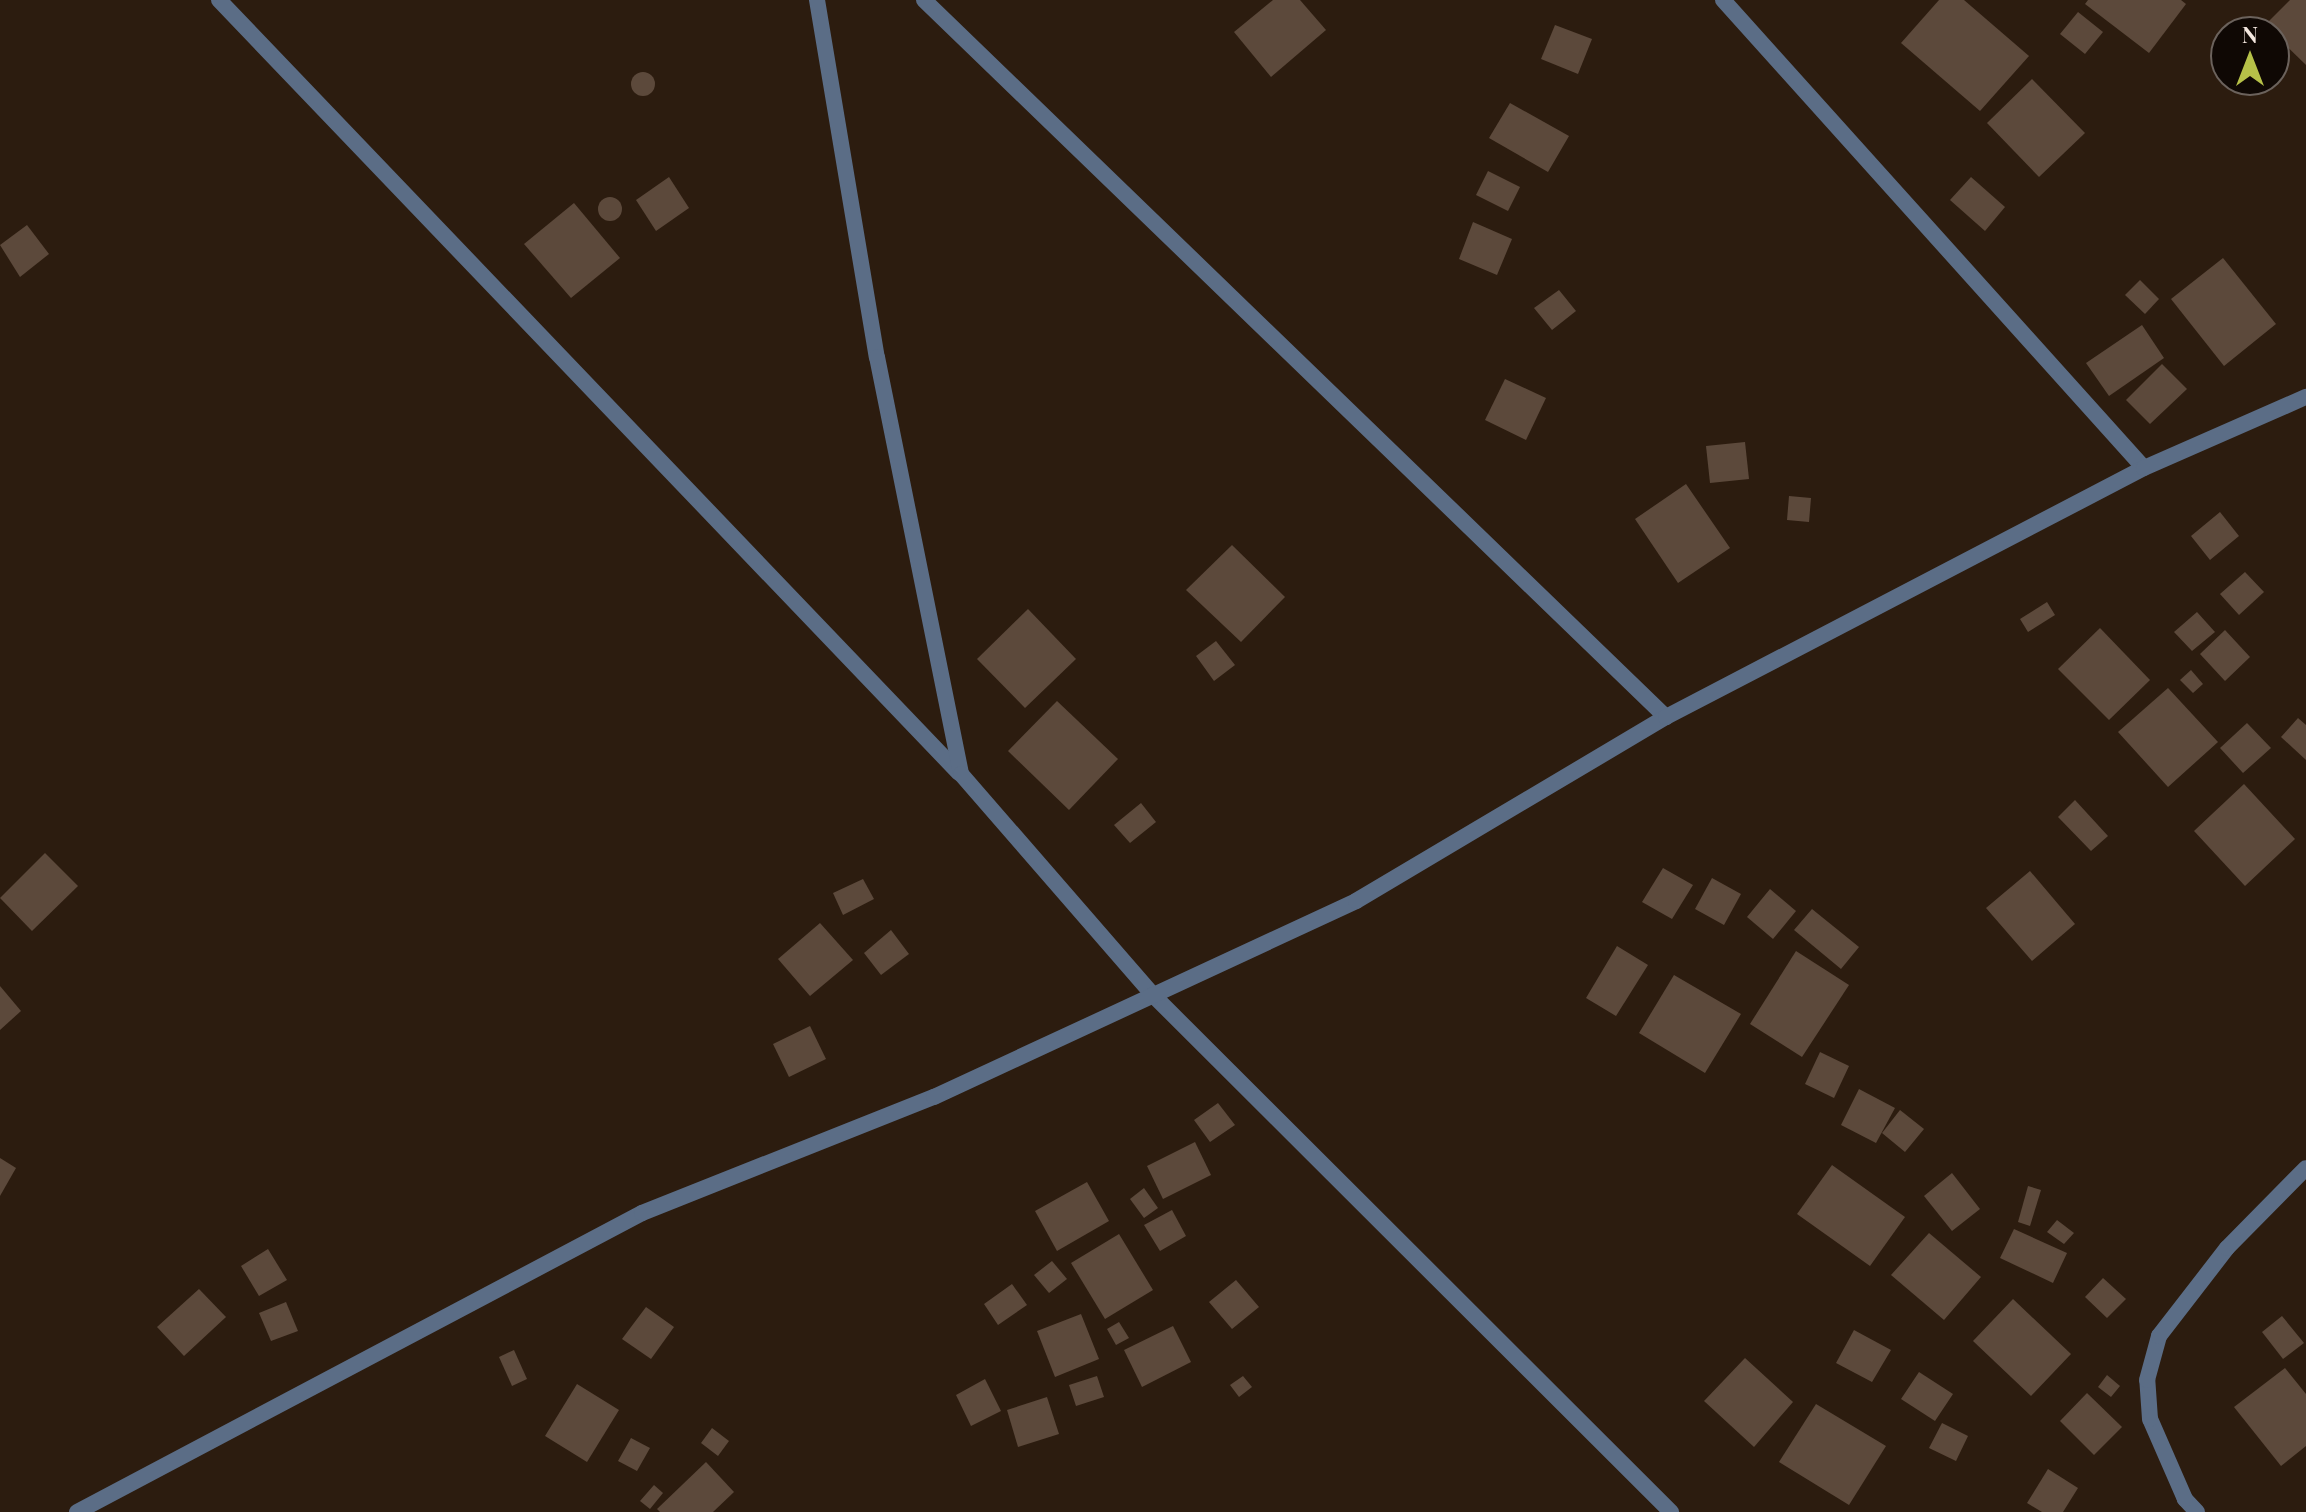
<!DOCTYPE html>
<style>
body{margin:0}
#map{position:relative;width:2306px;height:1512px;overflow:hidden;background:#2c1c0f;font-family:"Playfair Display",serif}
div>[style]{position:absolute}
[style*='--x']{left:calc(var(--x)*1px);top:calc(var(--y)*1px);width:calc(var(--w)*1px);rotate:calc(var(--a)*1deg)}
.building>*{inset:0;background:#5c493b}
.round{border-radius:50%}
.minor>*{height:16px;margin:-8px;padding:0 8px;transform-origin:8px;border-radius:8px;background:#5b6d86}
span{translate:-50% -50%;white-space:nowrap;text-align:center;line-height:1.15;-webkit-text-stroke:8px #0f0804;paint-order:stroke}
.north{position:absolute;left:2210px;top:16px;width:80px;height:80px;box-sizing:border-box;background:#0f0804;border:2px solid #6b625c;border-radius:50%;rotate:0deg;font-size:22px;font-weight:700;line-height:32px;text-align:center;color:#f4e8e0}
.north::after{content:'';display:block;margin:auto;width:28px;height:36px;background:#b6c148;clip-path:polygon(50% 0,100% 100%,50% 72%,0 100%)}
</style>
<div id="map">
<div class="building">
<i style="clip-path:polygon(1273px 0,1300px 0,1326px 30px,1271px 77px,1234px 32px)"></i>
<i style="clip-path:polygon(1939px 0,1964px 0,2029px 56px,1980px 111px,1901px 43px)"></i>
<i style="clip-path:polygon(2088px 0,2181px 0,2186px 4px,2149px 53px,2085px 4px)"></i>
<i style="clip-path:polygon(2290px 0,2306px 0,2306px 65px,2265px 25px)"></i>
<i style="clip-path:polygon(2078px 12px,2103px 32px,2085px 54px,2060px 34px)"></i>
<i style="clip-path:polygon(1555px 25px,1592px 39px,1578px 74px,1541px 59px)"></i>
<i class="round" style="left:631px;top:72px;width:24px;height:24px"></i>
<i style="clip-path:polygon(2032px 79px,2085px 133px,2039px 177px,1987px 123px)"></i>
<i style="clip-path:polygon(1510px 103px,1569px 136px,1548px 172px,1489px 138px)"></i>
<i style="clip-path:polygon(1488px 171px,1520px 187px,1508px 211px,1476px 195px)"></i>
<i style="clip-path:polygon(669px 177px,689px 208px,656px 231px,636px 200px)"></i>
<i style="clip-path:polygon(1971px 177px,2005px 207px,1985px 231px,1950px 200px)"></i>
<i class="round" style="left:598px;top:197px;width:24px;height:24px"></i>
<i style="clip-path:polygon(574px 203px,620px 258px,571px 298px,524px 244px)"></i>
<i style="clip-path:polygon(1473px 222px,1512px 239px,1497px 275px,1459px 259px)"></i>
<i style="clip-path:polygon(27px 225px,49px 254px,20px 277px,0 245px)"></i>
<i style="clip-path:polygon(2223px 258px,2276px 324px,2224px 366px,2171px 299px)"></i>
<i style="clip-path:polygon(2140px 280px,2159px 299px,2145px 314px,2125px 295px)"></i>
<i style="clip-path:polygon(1559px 290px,1576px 311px,1552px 330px,1534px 308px)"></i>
<i style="clip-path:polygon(2142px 325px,2164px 358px,2109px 396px,2086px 363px)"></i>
<i style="clip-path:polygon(2162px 364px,2187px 389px,2150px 424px,2126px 400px)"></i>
<i style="clip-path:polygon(1505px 379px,1546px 398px,1526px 440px,1485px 420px)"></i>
<i style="clip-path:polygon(1745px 442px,1749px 479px,1710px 483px,1706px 446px)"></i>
<i style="clip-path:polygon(1686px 484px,1730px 548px,1678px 583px,1635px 519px)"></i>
<i style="clip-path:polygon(1789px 496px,1811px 498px,1809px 522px,1787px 520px)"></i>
<i style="clip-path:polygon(2220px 512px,2239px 536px,2210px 560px,2191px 536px)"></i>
<i style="clip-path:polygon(1232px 545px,1285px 597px,1241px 642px,1186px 590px)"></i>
<i style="clip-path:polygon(2245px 572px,2264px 592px,2239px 615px,2220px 594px)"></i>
<i style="clip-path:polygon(2047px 602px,2055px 615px,2028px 632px,2020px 619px)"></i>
<i style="clip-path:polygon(1028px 609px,1076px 659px,1025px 708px,977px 659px)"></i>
<i style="clip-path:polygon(2197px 612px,2215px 632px,2192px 651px,2174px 632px)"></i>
<i style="clip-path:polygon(2100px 628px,2150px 680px,2109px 720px,2058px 669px)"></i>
<i style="clip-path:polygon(2225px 630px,2250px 657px,2225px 681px,2200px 654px)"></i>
<i style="clip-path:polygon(1216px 641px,1235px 665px,1214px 681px,1196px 656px)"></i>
<i style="clip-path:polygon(2191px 670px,2203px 684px,2193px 693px,2180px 680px)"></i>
<i style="clip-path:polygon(2168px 688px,2218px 742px,2168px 787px,2118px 732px)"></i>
<i style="clip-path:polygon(1057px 701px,1118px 759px,1069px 810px,1008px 751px)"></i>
<i style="clip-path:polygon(2298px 718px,2306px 725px,2306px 760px,2281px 737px)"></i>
<i style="clip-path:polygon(2247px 723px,2271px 748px,2243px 773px,2220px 748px)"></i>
<i style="clip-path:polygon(2244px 784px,2295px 839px,2245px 886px,2194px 831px)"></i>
<i style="clip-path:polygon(2075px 800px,2108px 836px,2091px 851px,2058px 817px)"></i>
<i style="clip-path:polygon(1141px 803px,1156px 822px,1130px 843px,1114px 825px)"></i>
<i style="clip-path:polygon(45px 853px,78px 886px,32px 931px,0 898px)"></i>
<i style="clip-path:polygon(1663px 868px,1693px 885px,1672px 919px,1642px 902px)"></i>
<i style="clip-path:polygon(2030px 871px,2075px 924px,2032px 961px,1986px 908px)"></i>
<i style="clip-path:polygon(1712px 878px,1741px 894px,1724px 925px,1695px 909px)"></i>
<i style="clip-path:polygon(863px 879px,874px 899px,843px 915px,833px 893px)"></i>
<i style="clip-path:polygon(1770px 889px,1796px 911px,1773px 939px,1747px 917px)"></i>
<i style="clip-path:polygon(1812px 909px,1859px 947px,1841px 969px,1794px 930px)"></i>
<i style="clip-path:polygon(820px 923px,853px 960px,810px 996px,778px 959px)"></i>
<i style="clip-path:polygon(891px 930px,909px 954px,881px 975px,864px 953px)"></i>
<i style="clip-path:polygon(1617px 946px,1648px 965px,1616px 1016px,1586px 998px)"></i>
<i style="clip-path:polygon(1796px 951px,1849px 985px,1802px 1057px,1750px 1024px)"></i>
<i style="clip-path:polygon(1674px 975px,1741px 1014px,1705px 1073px,1639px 1033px)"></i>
<i style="clip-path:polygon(0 986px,21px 1011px,0 1030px)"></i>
<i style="clip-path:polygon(810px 1026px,826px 1059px,789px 1077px,773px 1044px)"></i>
<i style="clip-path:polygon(1820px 1052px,1849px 1066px,1834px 1098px,1805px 1084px)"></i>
<i style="clip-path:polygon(1859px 1089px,1895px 1108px,1876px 1143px,1841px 1125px)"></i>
<i style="clip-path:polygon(1218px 1103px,1235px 1125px,1210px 1142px,1194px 1120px)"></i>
<i style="clip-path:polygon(1900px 1110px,1924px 1129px,1905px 1152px,1882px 1133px)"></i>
<i style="clip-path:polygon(1195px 1142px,1211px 1175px,1163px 1199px,1147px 1166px)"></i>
<i style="clip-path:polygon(0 1158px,16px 1168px,0 1196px)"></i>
<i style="clip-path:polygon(1832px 1165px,1905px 1217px,1870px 1266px,1797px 1214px)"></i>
<i style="clip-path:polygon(1952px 1173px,1980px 1209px,1952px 1231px,1924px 1196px)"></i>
<i style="clip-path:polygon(1087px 1182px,1109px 1221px,1057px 1251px,1035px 1211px)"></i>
<i style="clip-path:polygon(2028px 1186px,2041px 1190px,2030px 1226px,2018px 1222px)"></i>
<i style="clip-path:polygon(1144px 1188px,1158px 1208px,1144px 1218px,1130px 1199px)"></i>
<i style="clip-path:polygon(1172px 1210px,1186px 1236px,1160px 1251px,1144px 1225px)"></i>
<i style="clip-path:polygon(2057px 1220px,2074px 1233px,2064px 1244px,2047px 1232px)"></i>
<i style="clip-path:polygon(2014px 1229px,2067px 1253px,2053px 1283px,2000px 1258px)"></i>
<i style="clip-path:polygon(1929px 1233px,1981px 1277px,1944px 1320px,1891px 1275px)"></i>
<i style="clip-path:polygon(1119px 1234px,1153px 1290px,1105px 1319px,1071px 1263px)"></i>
<i style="clip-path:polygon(268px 1249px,287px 1280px,259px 1296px,241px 1266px)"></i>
<i style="clip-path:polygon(1052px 1261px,1067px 1279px,1049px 1293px,1034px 1275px)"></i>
<i style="clip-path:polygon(2103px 1278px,2126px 1299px,2107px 1318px,2085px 1297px)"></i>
<i style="clip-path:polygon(1236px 1280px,1259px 1307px,1232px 1329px,1209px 1302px)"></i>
<i style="clip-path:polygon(1012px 1284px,1027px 1305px,998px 1325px,984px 1304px)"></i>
<i style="clip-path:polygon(199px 1289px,226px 1317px,184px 1356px,157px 1327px)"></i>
<i style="clip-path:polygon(2013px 1299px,2071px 1354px,2031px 1396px,1973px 1341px)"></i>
<i style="clip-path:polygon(286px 1302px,298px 1331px,271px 1341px,259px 1313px)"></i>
<i style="clip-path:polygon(646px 1307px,674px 1327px,651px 1359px,622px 1339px)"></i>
<i style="clip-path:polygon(1081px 1314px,1099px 1359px,1055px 1377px,1037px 1331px)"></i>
<i style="clip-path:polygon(2282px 1316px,2304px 1343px,2283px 1359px,2262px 1332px)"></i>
<i style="clip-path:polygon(1119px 1322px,1129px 1338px,1116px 1345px,1107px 1329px)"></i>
<i style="clip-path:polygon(1173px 1326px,1191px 1362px,1142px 1387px,1124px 1350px)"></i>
<i style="clip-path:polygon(1854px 1330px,1891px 1350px,1872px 1382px,1836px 1363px)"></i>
<i style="clip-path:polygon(514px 1350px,527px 1379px,512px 1386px,499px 1357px)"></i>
<i style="clip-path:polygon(1745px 1358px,1793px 1402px,1754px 1447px,1704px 1401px)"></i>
<i style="clip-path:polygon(2285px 1368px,2306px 1394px,2306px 1446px,2281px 1466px,2234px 1407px)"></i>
<i style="clip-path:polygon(1919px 1372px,1953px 1394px,1935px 1421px,1901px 1399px)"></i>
<i style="clip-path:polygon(2107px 1375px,2120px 1386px,2111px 1397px,2098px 1387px)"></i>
<i style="clip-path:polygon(1097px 1376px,1104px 1397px,1076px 1406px,1069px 1385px)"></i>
<i style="clip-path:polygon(1243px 1376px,1252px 1387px,1239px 1397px,1230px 1385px)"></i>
<i style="clip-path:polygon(985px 1379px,1001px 1411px,971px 1426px,956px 1395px)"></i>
<i style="clip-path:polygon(577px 1384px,619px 1410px,587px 1462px,545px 1436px)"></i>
<i style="clip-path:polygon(2087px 1393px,2122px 1427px,2094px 1455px,2060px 1421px)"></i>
<i style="clip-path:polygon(1047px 1397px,1059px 1434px,1018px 1447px,1007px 1410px)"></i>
<i style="clip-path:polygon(1816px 1404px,1886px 1446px,1849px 1505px,1779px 1462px)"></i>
<i style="clip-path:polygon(1942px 1423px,1968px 1436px,1956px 1461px,1929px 1448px)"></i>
<i style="clip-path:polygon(712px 1428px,729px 1441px,718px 1456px,701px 1443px)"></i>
<i style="clip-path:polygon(631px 1438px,650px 1448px,637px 1471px,618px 1461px)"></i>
<i style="clip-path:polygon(706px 1462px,734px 1492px,713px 1512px,660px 1512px,657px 1509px)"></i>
<i style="clip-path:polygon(2048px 1469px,2078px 1488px,2063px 1512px,2042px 1512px,2027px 1503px)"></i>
<i style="clip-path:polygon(654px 1485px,663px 1493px,650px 1509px,640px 1501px)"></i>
</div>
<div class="minor">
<i style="--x:219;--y:0;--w:1070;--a:46.25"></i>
<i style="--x:817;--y:0;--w:362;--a:80.5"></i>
<i style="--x:877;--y:357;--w:425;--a:78.6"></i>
<i style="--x:961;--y:774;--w:293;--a:49"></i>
<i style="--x:1153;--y:995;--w:732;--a:44.94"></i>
<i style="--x:924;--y:0;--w:1032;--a:44.02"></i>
<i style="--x:1723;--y:0;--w:629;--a:48.03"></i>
<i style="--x:77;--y:1512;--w:639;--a:-27.89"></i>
<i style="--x:642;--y:1213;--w:314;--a:-21.7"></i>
<i style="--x:934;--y:1097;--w:465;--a:-24.9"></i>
<i style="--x:1356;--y:901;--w:360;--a:-30.7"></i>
<i style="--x:1666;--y:717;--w:539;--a:-27.52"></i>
<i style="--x:2144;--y:468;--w:177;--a:-23.7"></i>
<i style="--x:2197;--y:1512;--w:18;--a:-133"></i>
<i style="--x:2185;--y:1499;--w:87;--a:-113.6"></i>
<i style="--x:2150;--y:1419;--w:39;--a:-94"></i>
<i style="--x:2147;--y:1380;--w:46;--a:-74.7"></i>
<i style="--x:2159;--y:1336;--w:111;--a:-52.3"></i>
<i style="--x:2227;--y:1248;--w:112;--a:-45.4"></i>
</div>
<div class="north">N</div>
</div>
